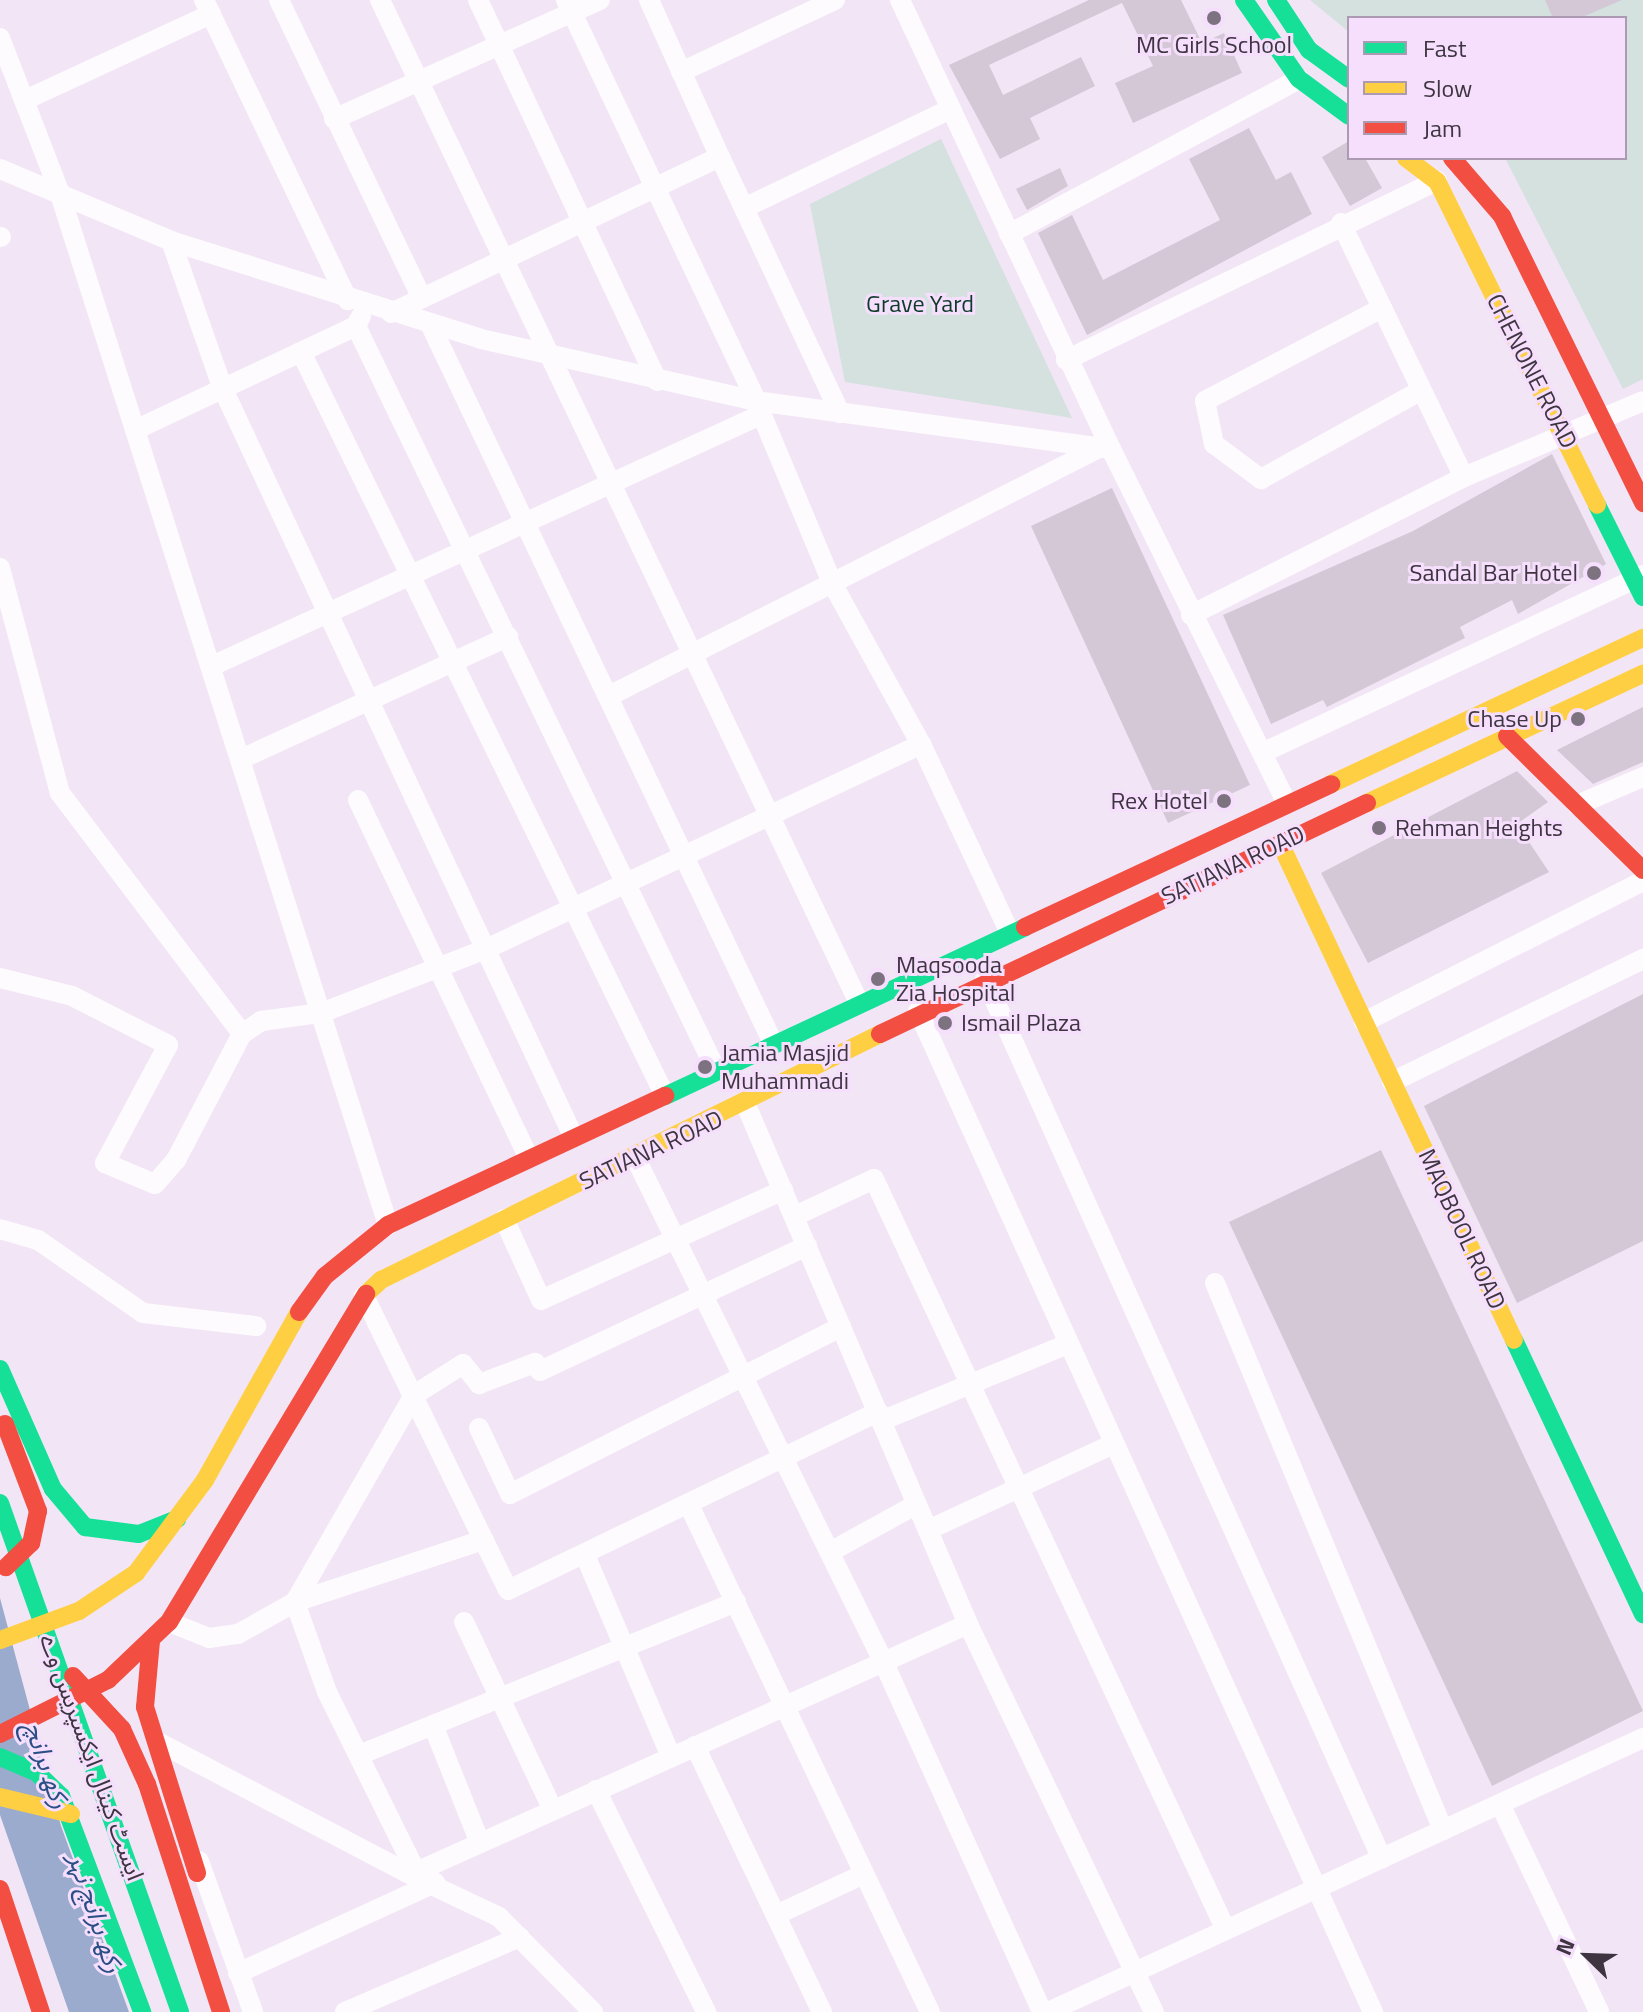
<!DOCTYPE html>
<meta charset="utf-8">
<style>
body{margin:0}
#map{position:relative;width:1643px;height:2012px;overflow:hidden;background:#f2e5f6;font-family:"Titillium Web","Noto Sans Arabic",sans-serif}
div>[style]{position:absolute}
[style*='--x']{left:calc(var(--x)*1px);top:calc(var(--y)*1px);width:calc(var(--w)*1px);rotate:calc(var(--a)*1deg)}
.green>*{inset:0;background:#d4e1de}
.water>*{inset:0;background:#9babcd}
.building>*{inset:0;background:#d4c8d7}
.street>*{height:20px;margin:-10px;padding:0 10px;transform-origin:10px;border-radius:10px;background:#fdfbfe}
.fast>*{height:18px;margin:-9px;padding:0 9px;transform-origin:9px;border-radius:9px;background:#16e098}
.slow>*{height:18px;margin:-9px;padding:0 9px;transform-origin:9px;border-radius:9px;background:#ffcf43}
.jam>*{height:18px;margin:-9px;padding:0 9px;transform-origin:9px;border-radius:9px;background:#f24e42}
.dots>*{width:22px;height:22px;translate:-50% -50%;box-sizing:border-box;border:4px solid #f6defd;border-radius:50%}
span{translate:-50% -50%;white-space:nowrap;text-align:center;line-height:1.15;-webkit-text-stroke:6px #f6defd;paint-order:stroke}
.poi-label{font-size:24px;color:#3e3541}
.right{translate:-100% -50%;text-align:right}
.left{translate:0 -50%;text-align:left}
.park-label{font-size:24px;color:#0d3b28}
.street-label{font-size:24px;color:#3e3541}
.water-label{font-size:26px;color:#2a4f85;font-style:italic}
.legend{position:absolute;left:1347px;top:16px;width:280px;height:144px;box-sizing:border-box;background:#f6defd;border:2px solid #ac9ab2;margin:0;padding:10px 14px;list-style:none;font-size:24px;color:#3e3541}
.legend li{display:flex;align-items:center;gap:16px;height:40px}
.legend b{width:40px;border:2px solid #ac9ab2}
.north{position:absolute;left:1547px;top:1916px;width:80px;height:80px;-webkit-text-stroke:6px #f6defd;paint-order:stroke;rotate:293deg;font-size:22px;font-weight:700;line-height:32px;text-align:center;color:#3e3541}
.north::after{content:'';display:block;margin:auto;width:28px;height:36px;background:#3e3541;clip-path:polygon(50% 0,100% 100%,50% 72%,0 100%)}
</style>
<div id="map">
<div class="green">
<i style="clip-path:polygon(1310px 0,1643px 0,1643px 379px,1623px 389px,1505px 158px,1625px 158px,1625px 18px,1349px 18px,1349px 32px)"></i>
<i style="clip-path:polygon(941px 139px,1072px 418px,845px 382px,810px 204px)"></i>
</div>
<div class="water">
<i style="clip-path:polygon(0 1598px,61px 1826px,129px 2012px,69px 2012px,0 1815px)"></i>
</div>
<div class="building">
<i style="clip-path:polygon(1089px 0,1181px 0,1202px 43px,1224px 33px,1242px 73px,1133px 123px,1115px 83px,1153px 66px,1122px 3px,989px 65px,1003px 95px,1081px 57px,1095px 86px,1030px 118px,1040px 139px,1000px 159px,949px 65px)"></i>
<i style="clip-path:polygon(1545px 0,1622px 0,1580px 18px,1553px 18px)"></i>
<i style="clip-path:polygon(1249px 128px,1276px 180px,1291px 172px,1312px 214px,1087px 335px,1038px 233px,1072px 215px,1103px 280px,1220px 220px,1189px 159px)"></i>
<i style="clip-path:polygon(1349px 141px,1349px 158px,1365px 158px,1382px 188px,1350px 206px,1322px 157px)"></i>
<i style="clip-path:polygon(1060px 168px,1068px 186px,1027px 210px,1016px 189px)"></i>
<i style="clip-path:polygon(1552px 454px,1606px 564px,1518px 614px,1512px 600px,1460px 627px,1465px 638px,1327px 707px,1323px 700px,1271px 724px,1223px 615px,1413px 531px)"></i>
<i style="clip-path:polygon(1112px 488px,1250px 785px,1168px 823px,1031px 526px)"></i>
<i style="clip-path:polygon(1643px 707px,1643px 762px,1593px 784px,1557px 750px)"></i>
<i style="clip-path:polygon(1517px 771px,1548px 802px,1517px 824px,1549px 872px,1368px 963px,1321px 873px)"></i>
<i style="clip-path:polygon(1643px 994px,1643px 1241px,1517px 1303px,1424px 1106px)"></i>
<i style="clip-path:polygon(1381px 1150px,1643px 1711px,1492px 1786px,1229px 1222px)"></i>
</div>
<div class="street">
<i style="--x:204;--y:0;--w:333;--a:64.4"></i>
<i style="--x:279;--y:0;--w:328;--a:64.4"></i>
<i style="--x:380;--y:0;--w:1112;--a:64.47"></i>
<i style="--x:478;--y:0;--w:421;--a:64.8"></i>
<i style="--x:566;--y:0;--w:444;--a:64.6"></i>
<i style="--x:756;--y:401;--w:197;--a:67.3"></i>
<i style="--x:832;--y:583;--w:184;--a:61.1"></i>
<i style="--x:921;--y:744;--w:209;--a:64.8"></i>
<i style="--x:649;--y:0;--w:172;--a:65.7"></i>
<i style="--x:900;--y:0;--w:120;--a:64.9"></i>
<i style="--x:0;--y:38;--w:164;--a:68.9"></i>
<i style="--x:59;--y:191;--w:1085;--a:72.35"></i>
<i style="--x:681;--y:72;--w:170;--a:-25.1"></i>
<i style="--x:25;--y:100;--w:205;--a:-24.8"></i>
<i style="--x:334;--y:119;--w:291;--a:-24.1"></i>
<i style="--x:0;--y:169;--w:186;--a:22.8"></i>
<i style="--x:171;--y:241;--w:325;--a:17.5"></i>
<i style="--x:481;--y:339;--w:282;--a:12.7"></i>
<i style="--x:756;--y:401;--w:358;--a:7.7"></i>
<i style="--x:1111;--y:449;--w:395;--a:63.6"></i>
<i style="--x:744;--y:208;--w:229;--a:-25.6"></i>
<i style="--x:951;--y:109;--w:376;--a:64.8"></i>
<i style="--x:1341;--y:223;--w:282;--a:64.2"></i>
<i style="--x:1009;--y:234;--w:329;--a:-28.1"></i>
<i style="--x:0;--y:237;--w:1;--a:0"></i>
<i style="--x:171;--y:241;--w:155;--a:70.7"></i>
<i style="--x:222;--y:387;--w:827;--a:64.89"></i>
<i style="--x:1382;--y:308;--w:200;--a:152.3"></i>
<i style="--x:1205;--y:401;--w:44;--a:78.2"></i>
<i style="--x:1214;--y:444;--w:59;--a:36.7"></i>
<i style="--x:1261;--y:479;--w:179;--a:-29"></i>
<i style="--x:391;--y:313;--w:364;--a:-25.4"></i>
<i style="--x:720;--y:157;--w:283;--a:64.9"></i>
<i style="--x:356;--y:326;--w:827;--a:64.18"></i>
<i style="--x:431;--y:326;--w:794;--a:64.5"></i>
<i style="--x:301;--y:352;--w:826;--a:63.93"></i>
<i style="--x:1066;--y:360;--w:412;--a:-25.8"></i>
<i style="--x:135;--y:430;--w:244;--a:-25.2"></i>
<i style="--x:356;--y:326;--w:11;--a:-63"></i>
<i style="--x:0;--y:568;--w:233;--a:75.1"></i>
<i style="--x:60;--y:793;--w:302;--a:52.9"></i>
<i style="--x:242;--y:1034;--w:23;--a:-34"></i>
<i style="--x:261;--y:1021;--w:61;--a:-7.6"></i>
<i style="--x:321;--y:1013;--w:177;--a:-21.2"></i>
<i style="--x:486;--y:949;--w:481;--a:-25.2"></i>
<i style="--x:1191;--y:615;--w:306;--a:-26.8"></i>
<i style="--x:1464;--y:477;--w:194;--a:-23"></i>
<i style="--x:212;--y:666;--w:598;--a:-24.59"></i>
<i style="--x:609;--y:696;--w:549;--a:-26.84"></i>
<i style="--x:1262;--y:753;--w:421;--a:-25"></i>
<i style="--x:241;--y:759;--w:294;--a:-24.6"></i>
<i style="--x:358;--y:800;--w:395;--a:64.5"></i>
<i style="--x:1577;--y:805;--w:72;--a:-23"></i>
<i style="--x:0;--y:978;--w:74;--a:14"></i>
<i style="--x:72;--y:996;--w:108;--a:27"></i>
<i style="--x:168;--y:1045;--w:134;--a:118.1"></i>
<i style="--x:105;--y:1163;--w:54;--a:22.8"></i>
<i style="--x:155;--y:1184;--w:32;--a:-49"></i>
<i style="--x:176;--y:1160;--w:142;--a:-62.4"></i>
<i style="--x:985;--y:979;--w:965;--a:65.72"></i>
<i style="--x:918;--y:1011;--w:1100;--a:65.56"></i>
<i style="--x:1364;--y:1022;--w:313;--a:-26.8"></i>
<i style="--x:1392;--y:1082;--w:280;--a:-26.1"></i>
<i style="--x:746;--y:1105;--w:564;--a:66.84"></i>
<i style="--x:968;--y:1624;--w:430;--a:64.4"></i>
<i style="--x:636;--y:1159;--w:559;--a:63.8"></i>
<i style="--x:883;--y:1661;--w:385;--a:65.6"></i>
<i style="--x:795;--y:1216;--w:87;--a:-25.1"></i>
<i style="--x:874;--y:1179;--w:829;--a:64.89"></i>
<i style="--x:504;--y:1219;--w:89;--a:65.4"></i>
<i style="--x:541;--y:1300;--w:266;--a:-24.4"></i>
<i style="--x:0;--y:1229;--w:40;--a:16"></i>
<i style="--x:38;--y:1240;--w:128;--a:34.8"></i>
<i style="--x:143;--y:1313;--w:114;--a:6.6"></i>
<i style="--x:1215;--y:1283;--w:593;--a:67.37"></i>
<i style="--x:364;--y:1296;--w:327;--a:63.9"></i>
<i style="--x:508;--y:1590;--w:411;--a:-25.7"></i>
<i style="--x:881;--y:1421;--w:202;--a:-22.4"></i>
<i style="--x:479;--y:1428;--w:73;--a:64.8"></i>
<i style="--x:510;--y:1494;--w:371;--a:-26.8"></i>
<i style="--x:689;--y:1505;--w:561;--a:64.58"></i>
<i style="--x:928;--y:1530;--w:204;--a:-24.9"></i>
<i style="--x:830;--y:1552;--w:99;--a:-28.9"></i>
<i style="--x:585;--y:1555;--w:220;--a:66.9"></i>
<i style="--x:169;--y:1622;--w:43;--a:21.8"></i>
<i style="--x:209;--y:1638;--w:29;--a:-8"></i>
<i style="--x:238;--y:1634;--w:65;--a:-29.3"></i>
<i style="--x:295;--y:1602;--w:199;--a:-18.2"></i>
<i style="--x:464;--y:1622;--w:208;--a:64.7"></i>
<i style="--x:433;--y:1725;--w:127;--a:68.3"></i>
<i style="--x:160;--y:1743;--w:290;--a:27.7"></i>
<i style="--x:417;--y:1878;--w:6;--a:-99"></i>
<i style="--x:416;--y:1872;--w:605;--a:-24.19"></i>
<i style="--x:695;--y:1746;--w:295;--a:64.5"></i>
<i style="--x:359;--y:1755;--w:407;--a:-22.1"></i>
<i style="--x:596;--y:1790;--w:248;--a:63.6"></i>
<i style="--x:1500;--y:1804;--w:230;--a:64.5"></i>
<i style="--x:199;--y:1861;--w:160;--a:70.3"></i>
<i style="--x:416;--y:1872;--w:201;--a:-116.3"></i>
<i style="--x:327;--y:1692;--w:96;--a:-109.6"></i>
<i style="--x:295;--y:1602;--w:239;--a:-60.1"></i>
<i style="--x:414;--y:1395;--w:58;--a:-32.3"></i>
<i style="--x:463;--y:1364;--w:26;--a:51"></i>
<i style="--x:479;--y:1384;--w:60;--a:-20.6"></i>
<i style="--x:535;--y:1363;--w:9;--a:58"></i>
<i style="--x:540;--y:1371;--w:295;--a:-25.1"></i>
<i style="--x:417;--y:1878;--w:91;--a:25.4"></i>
<i style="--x:499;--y:1917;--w:134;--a:45.3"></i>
<i style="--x:776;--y:1915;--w:97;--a:-25"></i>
<i style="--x:238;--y:1973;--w:217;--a:-24.6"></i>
<i style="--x:345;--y:2012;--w:190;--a:-23.2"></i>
<i style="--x:1048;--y:2012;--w:655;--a:-24.73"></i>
</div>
<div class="fast">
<i style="--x:1244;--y:0;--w:96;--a:55.2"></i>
<i style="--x:1299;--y:79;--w:62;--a:36.5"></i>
<i style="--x:1276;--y:0;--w:60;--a:56.6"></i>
<i style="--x:1309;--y:50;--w:49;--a:35.9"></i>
<i style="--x:1597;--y:505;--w:103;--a:63.4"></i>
<i style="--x:665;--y:1096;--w:398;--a:-25.1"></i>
<i style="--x:1514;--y:1340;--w:303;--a:64.8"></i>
<i style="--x:0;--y:1369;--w:131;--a:66.2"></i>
<i style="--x:53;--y:1489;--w:50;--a:49.9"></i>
<i style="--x:85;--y:1527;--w:54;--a:7.4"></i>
<i style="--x:139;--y:1534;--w:41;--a:-21.5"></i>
<i style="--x:0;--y:1503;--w:540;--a:70.52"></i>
<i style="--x:0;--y:1757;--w:39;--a:23"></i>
<i style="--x:36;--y:1772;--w:35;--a:44"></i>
<i style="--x:61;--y:1796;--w:231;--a:69.4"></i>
</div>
<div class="slow">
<i style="--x:1406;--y:158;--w:39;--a:37"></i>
<i style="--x:1437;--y:181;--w:361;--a:63.7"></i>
<i style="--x:1331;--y:784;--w:344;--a:-25.1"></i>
<i style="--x:1367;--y:803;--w:305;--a:-25.1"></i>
<i style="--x:1280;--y:843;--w:549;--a:64.79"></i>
<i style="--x:366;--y:1294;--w:21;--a:-43"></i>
<i style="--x:381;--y:1280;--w:556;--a:-26.24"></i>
<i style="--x:0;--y:1640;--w:84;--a:-20.2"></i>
<i style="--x:79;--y:1611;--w:69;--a:-33.7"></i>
<i style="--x:136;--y:1573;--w:116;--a:-53.4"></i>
<i style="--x:205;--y:1480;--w:193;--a:-60.8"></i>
<i style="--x:0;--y:1797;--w:73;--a:13.5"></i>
</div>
<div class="jam">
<i style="--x:1452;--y:158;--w:77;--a:49.2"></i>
<i style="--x:1502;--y:216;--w:320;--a:63.8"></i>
<i style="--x:1507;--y:736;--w:191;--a:44.6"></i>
<i style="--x:1025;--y:927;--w:338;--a:-25"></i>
<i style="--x:880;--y:1034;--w:539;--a:-25.38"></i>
<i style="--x:299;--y:1312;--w:44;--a:-54.2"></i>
<i style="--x:325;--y:1276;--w:81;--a:-39"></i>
<i style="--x:388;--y:1225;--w:306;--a:-25"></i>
<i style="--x:5;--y:1424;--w:93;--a:69.2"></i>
<i style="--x:38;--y:1511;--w:33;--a:102"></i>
<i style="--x:31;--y:1543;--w:35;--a:136"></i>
<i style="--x:151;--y:1641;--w:66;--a:95.2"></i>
<i style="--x:145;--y:1707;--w:174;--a:72.6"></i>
<i style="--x:73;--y:1676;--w:72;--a:47.2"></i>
<i style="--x:122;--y:1729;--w:60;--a:65.6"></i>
<i style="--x:147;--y:1784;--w:240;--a:72"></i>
<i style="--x:0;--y:1734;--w:121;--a:-26.6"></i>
<i style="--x:108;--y:1680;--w:84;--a:-43.6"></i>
<i style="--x:169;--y:1622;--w:383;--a:-59"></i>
<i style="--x:0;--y:1889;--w:130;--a:71.6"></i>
</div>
<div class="dots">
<i style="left:1214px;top:18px;background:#7d7380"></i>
<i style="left:1594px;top:573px;background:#7d7380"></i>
<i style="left:1578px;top:719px;background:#7d7380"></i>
<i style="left:1224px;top:801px;background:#7d7380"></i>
<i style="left:1379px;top:828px;background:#7d7380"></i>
<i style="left:878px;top:979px;background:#7d7380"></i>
<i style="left:945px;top:1023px;background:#7d7380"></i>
<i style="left:705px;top:1067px;background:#7d7380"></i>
</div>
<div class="poi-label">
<span style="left:1214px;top:45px">MC Girls School</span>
<span class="right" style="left:1578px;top:573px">Sandal Bar Hotel</span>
<span class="right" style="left:1562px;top:719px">Chase Up</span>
<span class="right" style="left:1208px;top:801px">Rex Hotel</span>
<span class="left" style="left:1395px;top:828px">Rehman Heights</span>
<span class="left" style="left:896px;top:979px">Maqsooda<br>Zia Hospital</span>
<span class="left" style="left:961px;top:1023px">Ismail Plaza</span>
<span class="left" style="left:721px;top:1067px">Jamia Masjid<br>Muhammadi</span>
</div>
<div class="park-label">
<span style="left:920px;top:304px">Grave Yard</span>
</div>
<div class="street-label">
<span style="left:1532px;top:371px;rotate:63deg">CHENONE ROAD</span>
<span style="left:1233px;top:865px;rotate:-25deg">SATIANA ROAD</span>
<span style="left:651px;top:1150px;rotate:-25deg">SATIANA ROAD</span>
<span style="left:1462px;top:1229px;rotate:65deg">MAQBOOL ROAD</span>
<span style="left:92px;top:1757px;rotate:70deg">ایسٹ کینال ایکسپریس وے</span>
</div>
<div class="water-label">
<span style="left:47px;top:1765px;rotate:71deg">رکھ برانچ</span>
<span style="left:96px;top:1913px;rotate:72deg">رکھ برانچ نہر</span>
</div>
<ul class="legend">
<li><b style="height:10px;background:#16e098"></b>Fast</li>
<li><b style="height:10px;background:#ffcf43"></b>Slow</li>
<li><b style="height:10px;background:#f24e42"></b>Jam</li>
</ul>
<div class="north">N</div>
</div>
